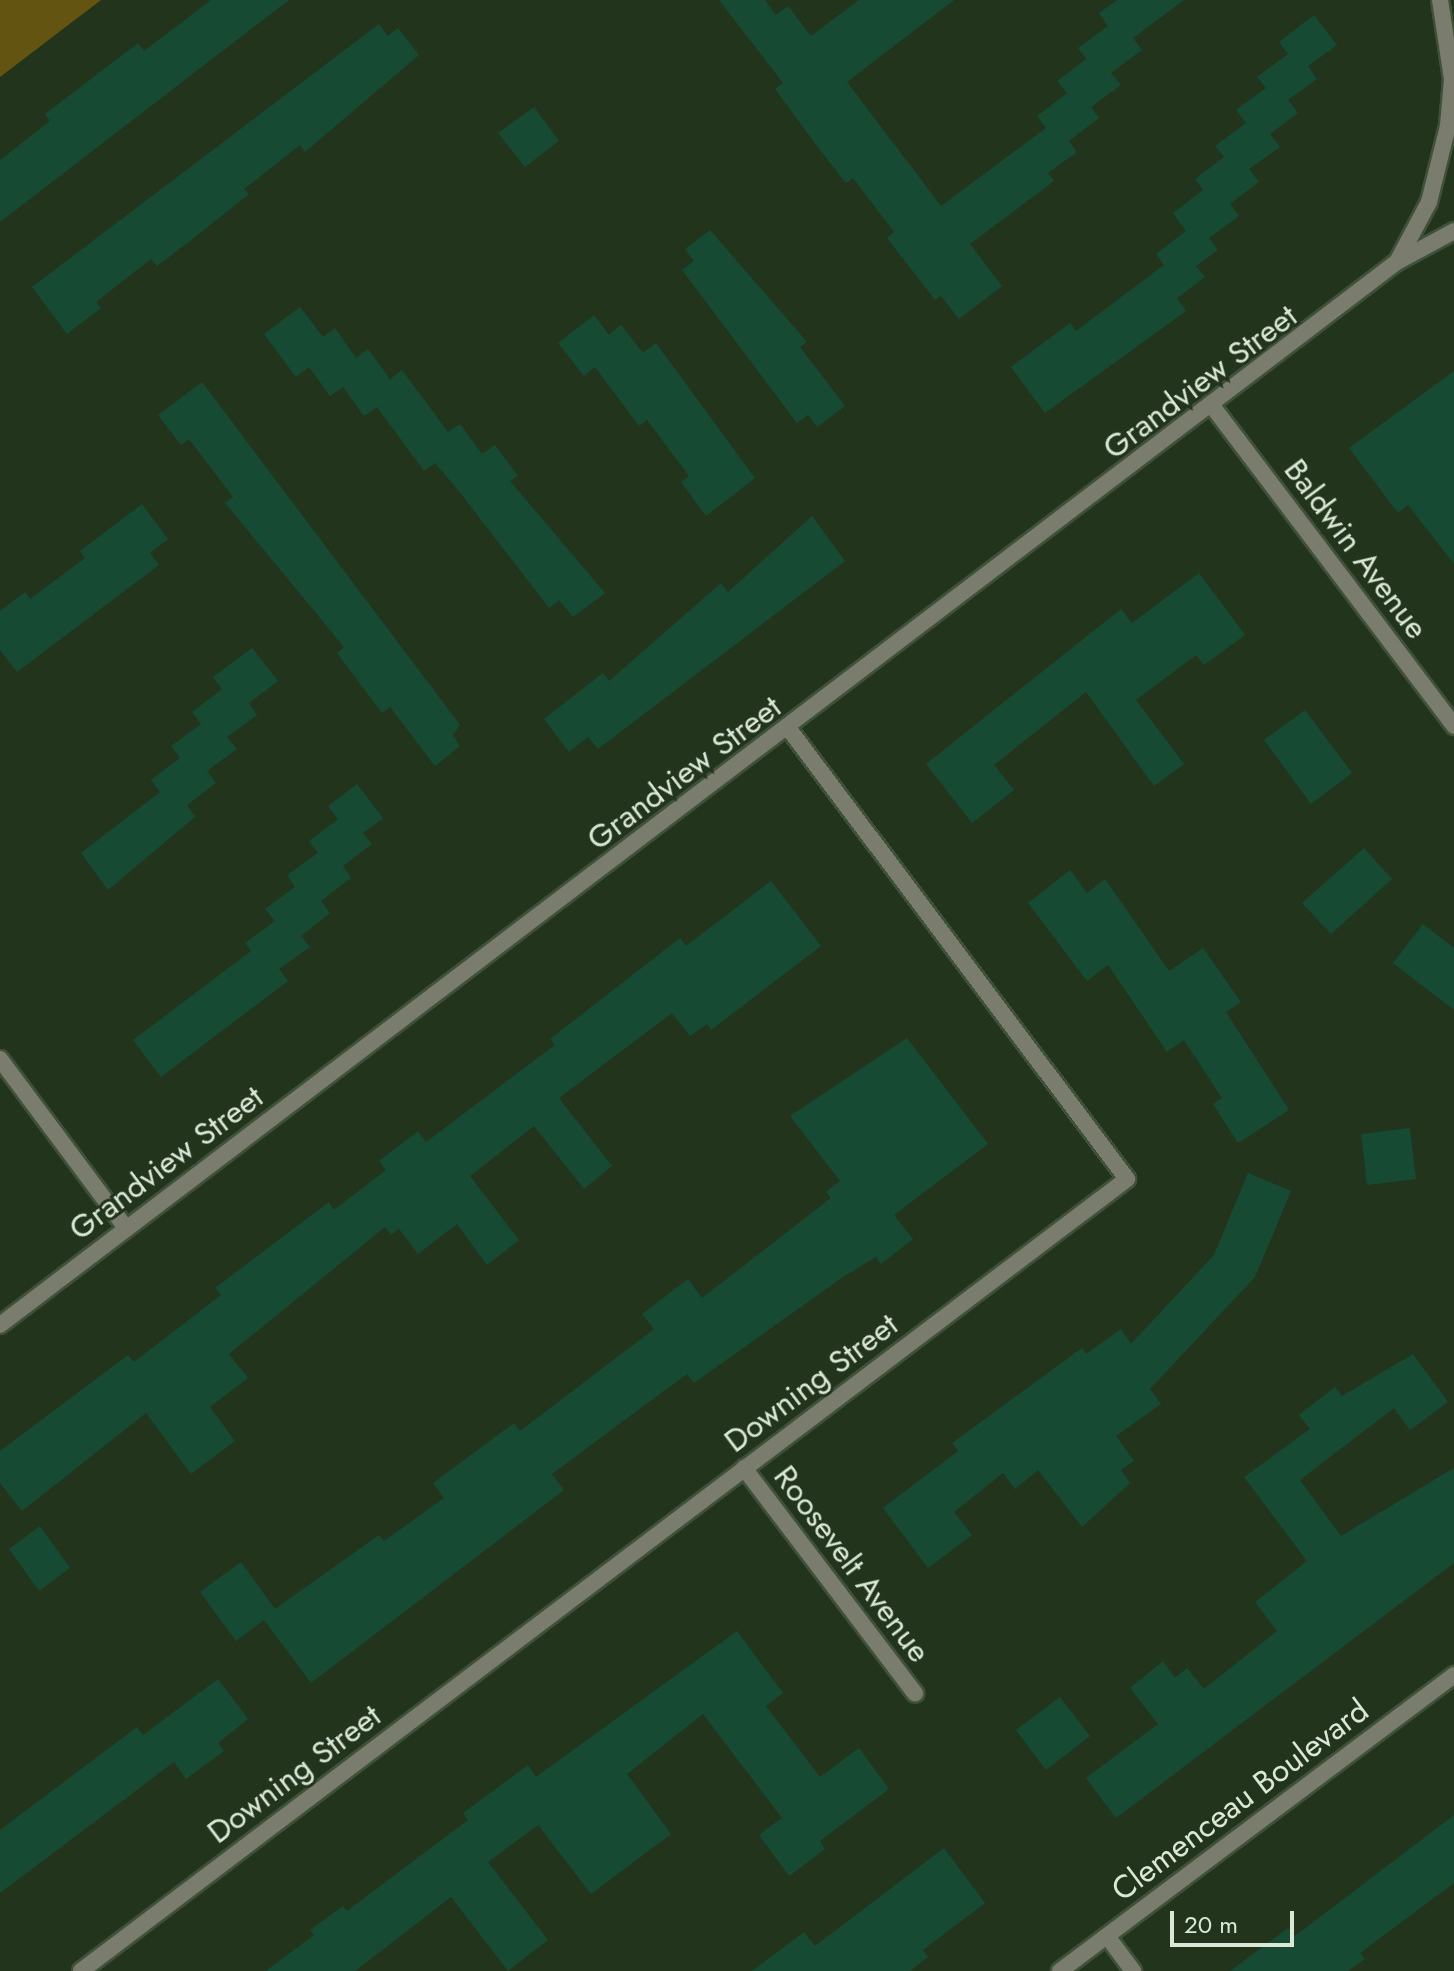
<!DOCTYPE html>
<style>
body{margin:0}
#map{position:relative;width:1454px;height:1971px;overflow:hidden;background:#22351c;font-family:Jost,sans-serif}
div>[style]{position:absolute}
[style*='--x']{left:calc(var(--x)*1px);top:calc(var(--y)*1px);width:calc(var(--w)*1px);rotate:calc(var(--a)*1deg)}
.green>*{inset:0;background:#645411}
.building>*{inset:0;background:#164a33}
.roads{filter:drop-shadow(2px 0 #40513a) drop-shadow(-2px 0 #40513a) drop-shadow(0 2px #40513a) drop-shadow(0 -2px #40513a)}
.minor>*{height:16px;margin:-8px;padding:0 8px;transform-origin:8px;border-radius:8px;background:#7a7d6e}
span{translate:-50% -50%;white-space:nowrap;text-align:center;line-height:1.15;-webkit-text-stroke:6px #22351c;paint-order:stroke}
.street-label{font-size:32px;color:#dbe7d7}
.scale{position:absolute;left:1170px;top:1911px;width:124px;height:36px;box-sizing:border-box;border:4px solid #dbe7d7;border-top:0;padding-left:10px;font-size:24px;line-height:28px;white-space:nowrap;color:#dbe7d7;-webkit-text-stroke:6px #22351c;paint-order:stroke}
</style>
<div id="map">
<div class="green">
<i style="clip-path:polygon(0 0,101px 0,0 77px)"></i>
</div>
<div class="building">
<i style="clip-path:polygon(211px 0,289px 0,0 222px,0 160px,50px 121px,45px 114px,138px 43px,144px 51px)"></i>
<i style="clip-path:polygon(719px 0,765px 0,776px 15px,788px 6px,811px 36px,859px 0,954px 0,847px 82px,941px 206px,1046px 128px,1037px 116px,1067px 93px,1057px 81px,1086px 59px,1078px 48px,1108px 26px,1099px 13px,1117px 0,1184px 0,1133px 38px,1142px 50px,1111px 73px,1121px 85px,1091px 107px,1099px 118px,1069px 141px,1077px 152px,1048px 173px,1054px 181px,970px 244px,1002px 286px,959px 319px,941px 296px,935px 300px,887px 238px,894px 232px,853px 178px,846px 183px,820px 150px,775px 89px,783px 83px)"></i>
<i style="clip-path:polygon(1314px 15px,1337px 45px,1308px 66px,1317px 79px,1288px 100px,1298px 113px,1270px 134px,1280px 147px,1249px 169px,1259px 182px,1230px 204px,1239px 216px,1209px 238px,1218px 250px,1196px 266px,1205px 277px,1177px 298px,1186px 311px,1045px 413px,1011px 367px,1070px 323px,1076px 331px,1164px 265px,1156px 254px,1186px 231px,1173px 213px,1203px 190px,1195px 179px,1224px 157px,1215px 146px,1246px 123px,1236px 110px,1266px 88px,1257px 77px,1288px 54px,1279px 42px)"></i>
<i style="clip-path:polygon(379px 24px,388px 36px,398px 28px,419px 55px,305px 152px,300px 145px,244px 189px,249px 194px,190px 241px,157px 266px,151px 259px,96px 302px,101px 308px,67px 334px,32px 287px)"></i>
<i style="clip-path:polygon(534px 107px,559px 141px,525px 167px,498px 133px)"></i>
<i style="clip-path:polygon(710px 230px,807px 342px,800px 347px,845px 406px,817px 427px,808px 415px,797px 423px,682px 270px,694px 261px,685px 249px)"></i>
<i style="clip-path:polygon(300px 307px,323px 337px,335px 328px,356px 358px,368px 349px,390px 379px,402px 370px,448px 432px,460px 424px,482px 454px,495px 445px,518px 476px,510px 481px,605px 593px,573px 617px,559px 600px,549px 608px,458px 490px,435px 463px,424px 471px,377px 407px,364px 416px,343px 387px,330px 396px,309px 367px,296px 377px,264px 334px)"></i>
<i style="clip-path:polygon(594px 315px,609px 335px,621px 325px,643px 353px,656px 343px,755px 478px,706px 516px,681px 482px,689px 476px,647px 420px,639px 426px,595px 367px,584px 376px,558px 343px)"></i>
<i style="clip-path:polygon(1454px 371px,1454px 564px,1408px 505px,1398px 513px,1349px 448px)"></i>
<i style="clip-path:polygon(202px 382px,460px 725px,453px 735px,460px 746px,435px 766px,390px 707px,382px 713px,337px 653px,344px 647px,225px 503px,233px 497px,189px 439px,181px 445px,158px 415px)"></i>
<i style="clip-path:polygon(142px 504px,168px 539px,150px 553px,159px 565px,17px 672px,0 650px,0 611px,25px 592px,30px 599px,85px 558px,80px 551px)"></i>
<i style="clip-path:polygon(812px 516px,845px 561px,598px 749px,588px 737px,569px 752px,544px 719px,603px 673px,609px 681px,721px 583px,728px 592px)"></i>
<i style="clip-path:polygon(1199px 573px,1245px 635px,1204px 665px,1196px 655px,1136px 700px,1184px 764px,1154px 786px,1086px 692px,994px 765px,1014px 790px,972px 823px,926px 764px,1121px 609px,1132px 623px)"></i>
<i style="clip-path:polygon(252px 648px,278px 681px,249px 703px,257px 715px,227px 737px,237px 749px,207px 771px,216px 783px,187px 805px,195px 817px,108px 890px,81px 853px,160px 792px,151px 780px,180px 758px,171px 746px,201px 724px,192px 712px,222px 689px,213px 677px)"></i>
<i style="clip-path:polygon(1305px 710px,1352px 773px,1311px 804px,1264px 740px)"></i>
<i style="clip-path:polygon(357px 784px,383px 818px,363px 833px,372px 844px,343px 866px,351px 878px,321px 901px,330px 913px,301px 936px,310px 947px,279px 969px,288px 981px,161px 1077px,133px 1040px,251px 951px,245px 943px,275px 921px,265px 909px,295px 887px,287px 875px,318px 853px,309px 841px,338px 819px,328px 806px)"></i>
<i style="clip-path:polygon(1364px 848px,1392px 879px,1331px 934px,1302px 903px)"></i>
<i style="clip-path:polygon(1070px 870px,1087px 893px,1105px 879px,1169px 971px,1203px 948px,1241px 1002px,1226px 1012px,1289px 1110px,1238px 1143px,1213px 1104px,1222px 1098px,1184px 1040px,1167px 1052px,1108px 965px,1087px 981px,1028px 903px)"></i>
<i style="clip-path:polygon(771px 881px,821px 946px,711px 1030px,707px 1024px,690px 1036px,672px 1013px,559px 1098px,612px 1166px,584px 1189px,534px 1126px,470px 1176px,519px 1240px,487px 1265px,457px 1224px,418px 1254px,399px 1229px,391px 1235px,385px 1227px,229px 1354px,248px 1378px,210px 1407px,235px 1441px,191px 1474px,146px 1413px,22px 1511px,0 1483px,0 1451px,128px 1355px,134px 1362px,221px 1295px,215px 1288px,329px 1202px,334px 1210px,386px 1170px,379px 1161px,418px 1131px,426px 1142px,555px 1045px,550px 1039px,680px 938px,686px 946px)"></i>
<i style="clip-path:polygon(1423px 924px,1454px 948px,1454px 1010px,1393px 963px)"></i>
<i style="clip-path:polygon(907px 1038px,988px 1144px,894px 1215px,913px 1239px,881px 1264px,876px 1257px,843px 1277px,694px 1383px,687px 1374px,657px 1396px,552px 1474px,564px 1490px,311px 1683px,264px 1620px,236px 1641px,200px 1592px,241px 1562px,275px 1609px,379px 1535px,384px 1541px,444px 1498px,433px 1483px,514px 1423px,520px 1431px,654px 1329px,642px 1314px,688px 1279px,702px 1298px,831px 1198px,826px 1192px,840px 1181px,790px 1116px)"></i>
<i style="clip-path:polygon(1410px 1128px,1416px 1179px,1367px 1185px,1361px 1134px)"></i>
<i style="clip-path:polygon(1248px 1173px,1291px 1191px,1255px 1277px,1150px 1389px,1161px 1404px,1116px 1436px,1134px 1461px,1121px 1470px,1130px 1483px,1082px 1527px,1038px 1470px,1015px 1489px,1003px 1473px,954px 1512px,972px 1535px,928px 1568px,883px 1508px,958px 1451px,952px 1443px,1082px 1348px,1086px 1354px,1121px 1329px,1131px 1344px,1214px 1255px)"></i>
<i style="clip-path:polygon(1413px 1354px,1448px 1402px,1410px 1430px,1394px 1408px,1300px 1480px,1341px 1536px,1454px 1468px,1454px 1563px,1116px 1818px,1086px 1778px,1158px 1724px,1130px 1688px,1163px 1661px,1175px 1678px,1187px 1668px,1204px 1689px,1277px 1631px,1255px 1602px,1307px 1561px,1244px 1477px,1310px 1429px,1299px 1415px,1335px 1387px,1342px 1396px)"></i>
<i style="clip-path:polygon(40px 1526px,70px 1568px,39px 1591px,9px 1549px)"></i>
<i style="clip-path:polygon(737px 1631px,783px 1693px,766px 1706px,820px 1777px,859px 1748px,889px 1789px,820px 1841px,825px 1849px,789px 1876px,759px 1835px,782px 1818px,703px 1714px,627px 1774px,671px 1834px,591px 1894px,538px 1825px,488px 1862px,548px 1940px,508px 1971px,451px 1897px,355px 1971px,266px 1971px,314px 1935px,310px 1930px,343px 1906px,347px 1911px,468px 1820px,463px 1813px,528px 1765px,536px 1777px)"></i>
<i style="clip-path:polygon(218px 1679px,248px 1719px,218px 1743px,224px 1751px,186px 1779px,174px 1762px,0 1893px,0 1830px,137px 1727px,143px 1735px)"></i>
<i style="clip-path:polygon(1060px 1697px,1090px 1736px,1046px 1770px,1016px 1730px)"></i>
<i style="clip-path:polygon(1454px 1815px,1454px 1883px,1360px 1953px,1365px 1959px,1348px 1971px,1230px 1971px,1288px 1928px,1295px 1936px)"></i>
<i style="clip-path:polygon(944px 1848px,985px 1903px,923px 1950px,928px 1957px,910px 1971px,752px 1971px,804px 1932px,815px 1946px)"></i>
</div>
<div class="roads">
<div class="minor">
<i style="--x:1397;--y:262;--w:65;--a:-28.5"></i>
<i style="--x:1213;--y:407;--w:400;--a:52.9"></i>
<i style="--x:0;--y:1059;--w:211;--a:53.3"></i>
<i style="--x:0;--y:1325;--w:1755;--a:-37.27"></i>
<i style="--x:1397;--y:262;--w:68;--a:-61.9"></i>
<i style="--x:1429;--y:202;--w:78;--a:-76"></i>
<i style="--x:1448;--y:126;--w:47;--a:-85.1"></i>
<i style="--x:1452;--y:79;--w:80;--a:-98.6"></i>
<i style="--x:744;--y:1468;--w:283;--a:52.8"></i>
<i style="--x:1107;--y:1936;--w:44;--a:53.4"></i>
<i style="--x:81;--y:1971;--w:1312;--a:-37.13"></i>
<i style="--x:1127;--y:1179;--w:563;--a:-126.91"></i>
<i style="--x:1060;--y:1971;--w:493;--a:-36.9"></i>
</div>
</div>
<div class="street-label">
<span style="left:1200px;top:382px;rotate:-37deg">Grandview Street</span>
<span style="left:1356px;top:549px;rotate:53deg">Baldwin Avenue</span>
<span style="left:684px;top:773px;rotate:-37deg">Grandview Street</span>
<span style="left:166px;top:1163px;rotate:-37deg">Grandview Street</span>
<span style="left:811px;top:1383px;rotate:-37deg">Downing Street</span>
<span style="left:852px;top:1564px;rotate:53deg">Roosevelt Avenue</span>
<span style="left:294px;top:1774px;rotate:-37deg">Downing Street</span>
<span style="left:1240px;top:1800px;rotate:-37deg">Clemenceau Boulevard</span>
</div>
<div class="scale">20 m</div>
</div>
